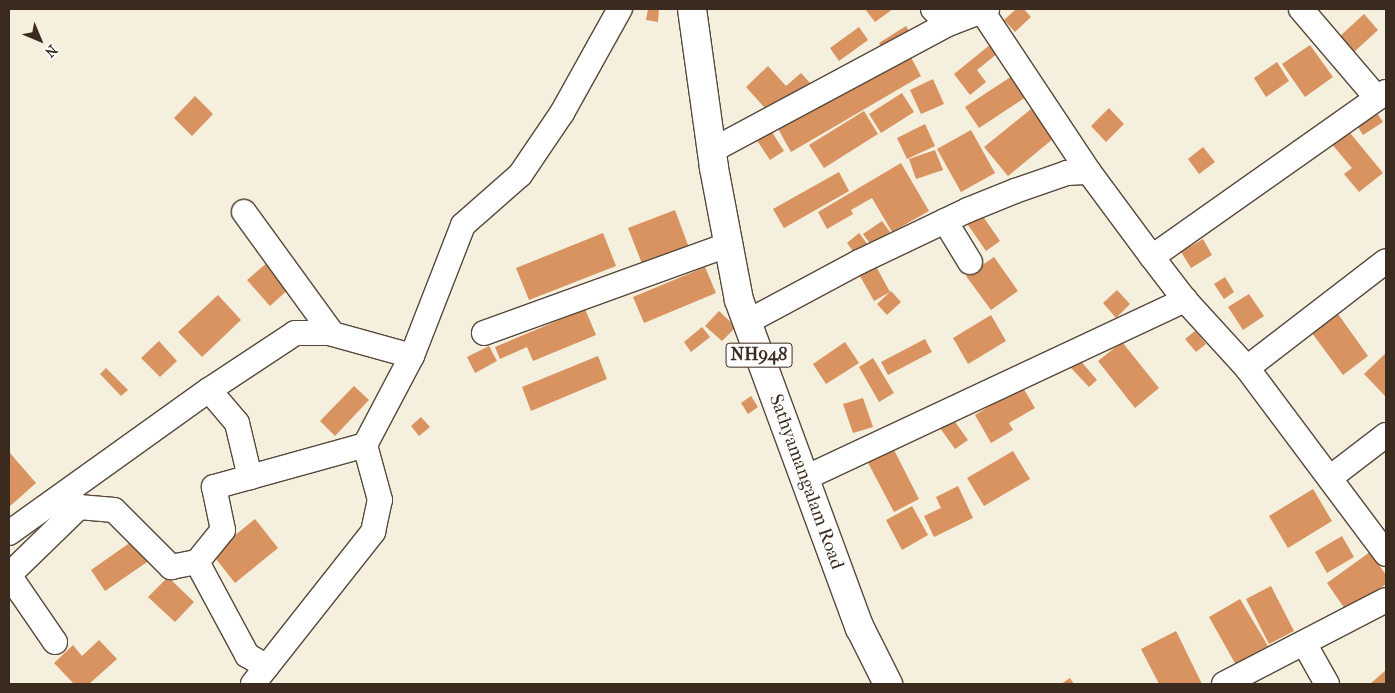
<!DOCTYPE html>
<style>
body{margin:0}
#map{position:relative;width:1395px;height:693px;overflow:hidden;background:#f5efdd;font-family:"IM FELL French Canon",serif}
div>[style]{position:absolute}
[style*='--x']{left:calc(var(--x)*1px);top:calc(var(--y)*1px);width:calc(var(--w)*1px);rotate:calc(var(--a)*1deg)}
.building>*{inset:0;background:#d89360}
.roads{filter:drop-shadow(1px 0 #57483b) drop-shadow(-1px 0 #57483b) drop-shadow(0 1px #57483b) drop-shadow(0 -1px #57483b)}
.street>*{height:24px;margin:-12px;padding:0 12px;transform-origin:12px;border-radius:12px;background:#fff}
.highway>*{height:28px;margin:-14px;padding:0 14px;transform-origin:14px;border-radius:14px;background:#fff}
span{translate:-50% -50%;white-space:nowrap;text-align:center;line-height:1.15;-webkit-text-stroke:4px #fff;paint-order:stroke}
.shield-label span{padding:1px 4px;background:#fff;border:1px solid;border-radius:4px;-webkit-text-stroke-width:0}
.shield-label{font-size:18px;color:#3b2a1e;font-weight:700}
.street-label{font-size:19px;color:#3b2a1e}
.frame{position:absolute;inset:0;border:10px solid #3b2a1e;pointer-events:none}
.north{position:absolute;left:15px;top:15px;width:50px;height:50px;-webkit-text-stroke:4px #fff;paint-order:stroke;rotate:135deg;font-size:14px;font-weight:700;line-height:20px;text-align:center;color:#3b2a1e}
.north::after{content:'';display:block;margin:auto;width:18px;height:22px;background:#3b2a1e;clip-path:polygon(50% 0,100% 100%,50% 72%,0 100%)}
</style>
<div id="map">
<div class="building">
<i style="clip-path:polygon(648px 9px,659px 9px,658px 22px,646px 20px)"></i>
<i style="clip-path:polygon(865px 9px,893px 9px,875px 22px)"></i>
<i style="clip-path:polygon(1016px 9px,1024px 9px,1031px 17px,1015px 32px,1004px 20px)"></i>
<i style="clip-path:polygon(1364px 14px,1378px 30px,1354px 52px,1339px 37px)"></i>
<i style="clip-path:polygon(906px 26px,913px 38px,886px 55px,879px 43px)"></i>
<i style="clip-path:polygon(859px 27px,868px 40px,839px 61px,830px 48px)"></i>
<i style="clip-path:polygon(991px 44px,998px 53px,977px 70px,986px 82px,970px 95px,954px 74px)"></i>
<i style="clip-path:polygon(1310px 45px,1333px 77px,1305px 97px,1282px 64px)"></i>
<i style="clip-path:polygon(907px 50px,921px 76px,791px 152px,777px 127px)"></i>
<i style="clip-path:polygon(1277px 62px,1289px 81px,1266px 97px,1254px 78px)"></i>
<i style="clip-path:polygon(768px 66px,786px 86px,801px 73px,810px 83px,773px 117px,746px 87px)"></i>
<i style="clip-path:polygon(1012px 76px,1026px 97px,979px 128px,965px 107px)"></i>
<i style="clip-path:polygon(933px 79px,944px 104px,921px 114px,910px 90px)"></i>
<i style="clip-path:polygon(902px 93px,914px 112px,881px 133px,869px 114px)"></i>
<i style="clip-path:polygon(195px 96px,213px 114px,192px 136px,174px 118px)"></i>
<i style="clip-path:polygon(1109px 108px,1124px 124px,1106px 142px,1091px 126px)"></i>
<i style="clip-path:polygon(1031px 109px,1054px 138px,1008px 176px,984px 147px)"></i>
<i style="clip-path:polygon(1375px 110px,1383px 122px,1363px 135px,1356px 124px)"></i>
<i style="clip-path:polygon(864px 111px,878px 134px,824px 168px,809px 145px)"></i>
<i style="clip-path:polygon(925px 124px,935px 146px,907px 159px,897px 138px)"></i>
<i style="clip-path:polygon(1346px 128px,1383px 173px,1359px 192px,1344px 174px,1352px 168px,1330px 142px)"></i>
<i style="clip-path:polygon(770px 129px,784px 151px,770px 160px,756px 139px)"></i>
<i style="clip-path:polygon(971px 130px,995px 173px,961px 192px,937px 149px)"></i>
<i style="clip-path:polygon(1203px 147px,1215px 162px,1199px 174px,1188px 159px)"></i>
<i style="clip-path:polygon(935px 150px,943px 170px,916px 179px,909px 159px)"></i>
<i style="clip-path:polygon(901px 163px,929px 211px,892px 232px,872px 198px,851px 210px,853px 214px,827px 229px,818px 212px)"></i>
<i style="clip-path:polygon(839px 172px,849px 191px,784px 228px,773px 209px)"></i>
<i style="clip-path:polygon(675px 210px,689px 248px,643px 266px,628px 228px)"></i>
<i style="clip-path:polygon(980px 212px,1000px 241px,986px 251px,966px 222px)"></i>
<i style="clip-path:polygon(882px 221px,890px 232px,871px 245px,863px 234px)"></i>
<i style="clip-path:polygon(603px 233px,616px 266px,529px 300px,516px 268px)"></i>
<i style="clip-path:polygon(859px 233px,869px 246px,856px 255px,847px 243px)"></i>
<i style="clip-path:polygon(1203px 239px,1212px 255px,1191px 268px,1181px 252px)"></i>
<i style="clip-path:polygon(994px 257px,1018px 291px,991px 310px,966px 276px)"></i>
<i style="clip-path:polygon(872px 259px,890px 292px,874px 301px,856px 269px)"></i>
<i style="clip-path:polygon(268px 262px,291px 287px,270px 306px,247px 280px)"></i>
<i style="clip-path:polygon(705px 267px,716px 293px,644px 323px,633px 297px)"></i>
<i style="clip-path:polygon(1225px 277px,1234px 292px,1224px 299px,1214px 284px)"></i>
<i style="clip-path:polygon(1117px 290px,1130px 304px,1116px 318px,1103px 303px)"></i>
<i style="clip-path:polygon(891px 291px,901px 302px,887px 315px,877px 304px)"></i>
<i style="clip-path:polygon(1249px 294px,1264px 316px,1243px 330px,1228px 307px)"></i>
<i style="clip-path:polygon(218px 295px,241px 320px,202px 357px,178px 332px)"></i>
<i style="clip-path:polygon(585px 309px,596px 335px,533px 361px,527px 347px,500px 359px,495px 347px)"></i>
<i style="clip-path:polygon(719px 311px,736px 327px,722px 341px,705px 326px)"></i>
<i style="clip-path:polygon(1338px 314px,1368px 356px,1343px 375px,1312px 333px)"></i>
<i style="clip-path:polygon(991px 315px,1006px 341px,968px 364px,953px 338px)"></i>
<i style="clip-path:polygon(702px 327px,710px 337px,691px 352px,684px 342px)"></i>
<i style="clip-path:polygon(1195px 331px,1206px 344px,1196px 352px,1185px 339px)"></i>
<i style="clip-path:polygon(925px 339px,932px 352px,888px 375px,881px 362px)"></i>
<i style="clip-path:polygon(159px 341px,177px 361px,160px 377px,141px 358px)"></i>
<i style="clip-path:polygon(845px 342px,859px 363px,826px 384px,813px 364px)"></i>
<i style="clip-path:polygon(1122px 342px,1159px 388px,1135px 408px,1098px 361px)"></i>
<i style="clip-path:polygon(489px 346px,497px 361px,475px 373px,467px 357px)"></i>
<i style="clip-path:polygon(1386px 353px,1386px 397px,1364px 374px)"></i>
<i style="clip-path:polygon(598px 356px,607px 379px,531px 411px,522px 387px)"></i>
<i style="clip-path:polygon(873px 358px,894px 393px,879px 402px,859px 367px)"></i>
<i style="clip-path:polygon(1079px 359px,1097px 380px,1089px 387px,1070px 367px)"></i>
<i style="clip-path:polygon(106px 368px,128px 390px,121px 396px,100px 374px)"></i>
<i style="clip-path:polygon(354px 386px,369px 400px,335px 436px,320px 421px)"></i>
<i style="clip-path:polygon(1022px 386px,1035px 408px,1009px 423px,1013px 430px,991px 443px,975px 415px)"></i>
<i style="clip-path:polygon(751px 396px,758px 407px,748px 414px,741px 403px)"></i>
<i style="clip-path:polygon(863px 398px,873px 427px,853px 433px,843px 404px)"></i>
<i style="clip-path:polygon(421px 417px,430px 427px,419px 436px,411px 426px)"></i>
<i style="clip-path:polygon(953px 419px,968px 440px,955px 449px,940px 428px)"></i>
<i style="clip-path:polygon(892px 446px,919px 499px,894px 512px,866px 459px)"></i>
<i style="clip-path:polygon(1013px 451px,1030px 479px,984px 506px,967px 478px)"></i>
<i style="clip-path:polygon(9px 452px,36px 483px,9px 507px)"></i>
<i style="clip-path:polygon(958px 486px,973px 518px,934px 537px,924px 516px,941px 508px,936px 497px)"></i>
<i style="clip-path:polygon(1313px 489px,1332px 521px,1288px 548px,1269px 516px)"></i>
<i style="clip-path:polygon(912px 506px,928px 535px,902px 550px,886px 520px)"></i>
<i style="clip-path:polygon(255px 519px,278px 548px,235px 583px,212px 554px)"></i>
<i style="clip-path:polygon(1342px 536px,1354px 557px,1327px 573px,1315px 552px)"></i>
<i style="clip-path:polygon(138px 537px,153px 558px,105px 591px,91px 570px)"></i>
<i style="clip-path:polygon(1370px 552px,1386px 575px,1386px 584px,1347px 612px,1327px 583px)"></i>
<i style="clip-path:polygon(168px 577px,194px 602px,175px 622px,148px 597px)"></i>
<i style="clip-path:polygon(1271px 586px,1294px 631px,1269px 644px,1246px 599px)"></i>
<i style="clip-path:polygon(1240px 599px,1268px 646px,1236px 665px,1209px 617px)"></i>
<i style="clip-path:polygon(1176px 631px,1202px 684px,1159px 684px,1141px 649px)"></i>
<i style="clip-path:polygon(99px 640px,117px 659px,89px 684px,74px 684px,54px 663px,73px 645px,82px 656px)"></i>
<i style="clip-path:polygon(1386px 670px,1386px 684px,1370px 684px)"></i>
<i style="clip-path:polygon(1070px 678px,1074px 684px,1061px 684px)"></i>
</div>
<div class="roads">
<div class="street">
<i style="--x:933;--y:9;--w:21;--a:45"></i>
<i style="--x:948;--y:24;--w:42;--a:-21"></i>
<i style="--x:1301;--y:9;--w:117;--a:49.5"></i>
<i style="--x:982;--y:11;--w:193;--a:56.4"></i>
<i style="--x:1089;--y:172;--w:106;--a:53.5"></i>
<i style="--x:1152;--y:257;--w:54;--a:52.5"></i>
<i style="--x:1185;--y:300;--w:92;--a:47.6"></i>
<i style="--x:1247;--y:368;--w:232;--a:53.2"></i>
<i style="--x:711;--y:151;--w:269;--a:-28.2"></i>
<i style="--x:244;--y:212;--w:150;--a:54"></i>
<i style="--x:945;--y:221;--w:48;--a:58.6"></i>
<i style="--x:1152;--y:257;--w:286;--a:-35.2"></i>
<i style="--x:747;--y:322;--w:127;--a:-28.2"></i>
<i style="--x:859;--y:262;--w:121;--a:-25.5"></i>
<i style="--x:968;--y:210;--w:51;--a:-22"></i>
<i style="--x:1015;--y:191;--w:55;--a:-19.1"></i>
<i style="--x:1067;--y:173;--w:22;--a:-3"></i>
<i style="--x:484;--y:333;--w:258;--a:-19.9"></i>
<i style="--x:1247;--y:368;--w:175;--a:-37.6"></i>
<i style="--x:209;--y:390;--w:43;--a:49.7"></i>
<i style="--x:237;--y:423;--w:56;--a:76.5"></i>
<i style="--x:1331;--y:477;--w:69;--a:-37.4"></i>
<i style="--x:805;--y:478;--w:420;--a:-25.1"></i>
<i style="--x:9;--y:533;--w:246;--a:-35.6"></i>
<i style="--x:209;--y:390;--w:103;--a:-33.5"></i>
<i style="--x:295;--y:333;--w:34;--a:0"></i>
<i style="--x:329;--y:333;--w:86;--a:15.5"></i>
<i style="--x:197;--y:562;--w:106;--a:61.7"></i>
<i style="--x:247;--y:655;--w:23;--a:31"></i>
<i style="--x:55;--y:642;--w:81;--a:-124.5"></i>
<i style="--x:9;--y:575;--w:98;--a:-44.2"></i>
<i style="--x:79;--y:507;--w:35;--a:5"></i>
<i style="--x:114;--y:510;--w:81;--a:45"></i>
<i style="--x:171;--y:567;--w:26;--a:-11"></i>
<i style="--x:197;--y:562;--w:41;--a:-50.9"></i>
<i style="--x:223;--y:530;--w:44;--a:-101.8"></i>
<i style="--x:214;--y:487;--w:157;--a:-15.5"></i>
<i style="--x:1304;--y:643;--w:47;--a:60.7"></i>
<i style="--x:253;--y:684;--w:194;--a:-51.7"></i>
<i style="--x:373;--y:532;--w:33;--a:-78"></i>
<i style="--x:380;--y:500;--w:57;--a:-105.3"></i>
<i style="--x:365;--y:445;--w:101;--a:-62.2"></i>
<i style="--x:412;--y:356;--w:141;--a:-68.7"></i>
<i style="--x:463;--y:225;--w:76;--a:-41.3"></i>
<i style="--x:520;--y:175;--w:75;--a:-55.9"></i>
<i style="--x:562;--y:113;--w:119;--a:-60.9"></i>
<i style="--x:1224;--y:684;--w:182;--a:-27.4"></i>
</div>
<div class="highway">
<i style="--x:692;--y:9;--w:161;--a:82.1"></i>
<i style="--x:714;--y:168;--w:134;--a:79.3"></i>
<i style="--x:739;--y:300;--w:350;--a:69.8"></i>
<i style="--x:860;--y:628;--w:63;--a:63.4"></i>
</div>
</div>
<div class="shield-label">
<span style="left:759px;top:355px">NH948</span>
</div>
<div class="street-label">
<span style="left:806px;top:482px;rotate:70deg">Sathyamangalam Road</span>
</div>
<div class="frame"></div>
<div class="north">N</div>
</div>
